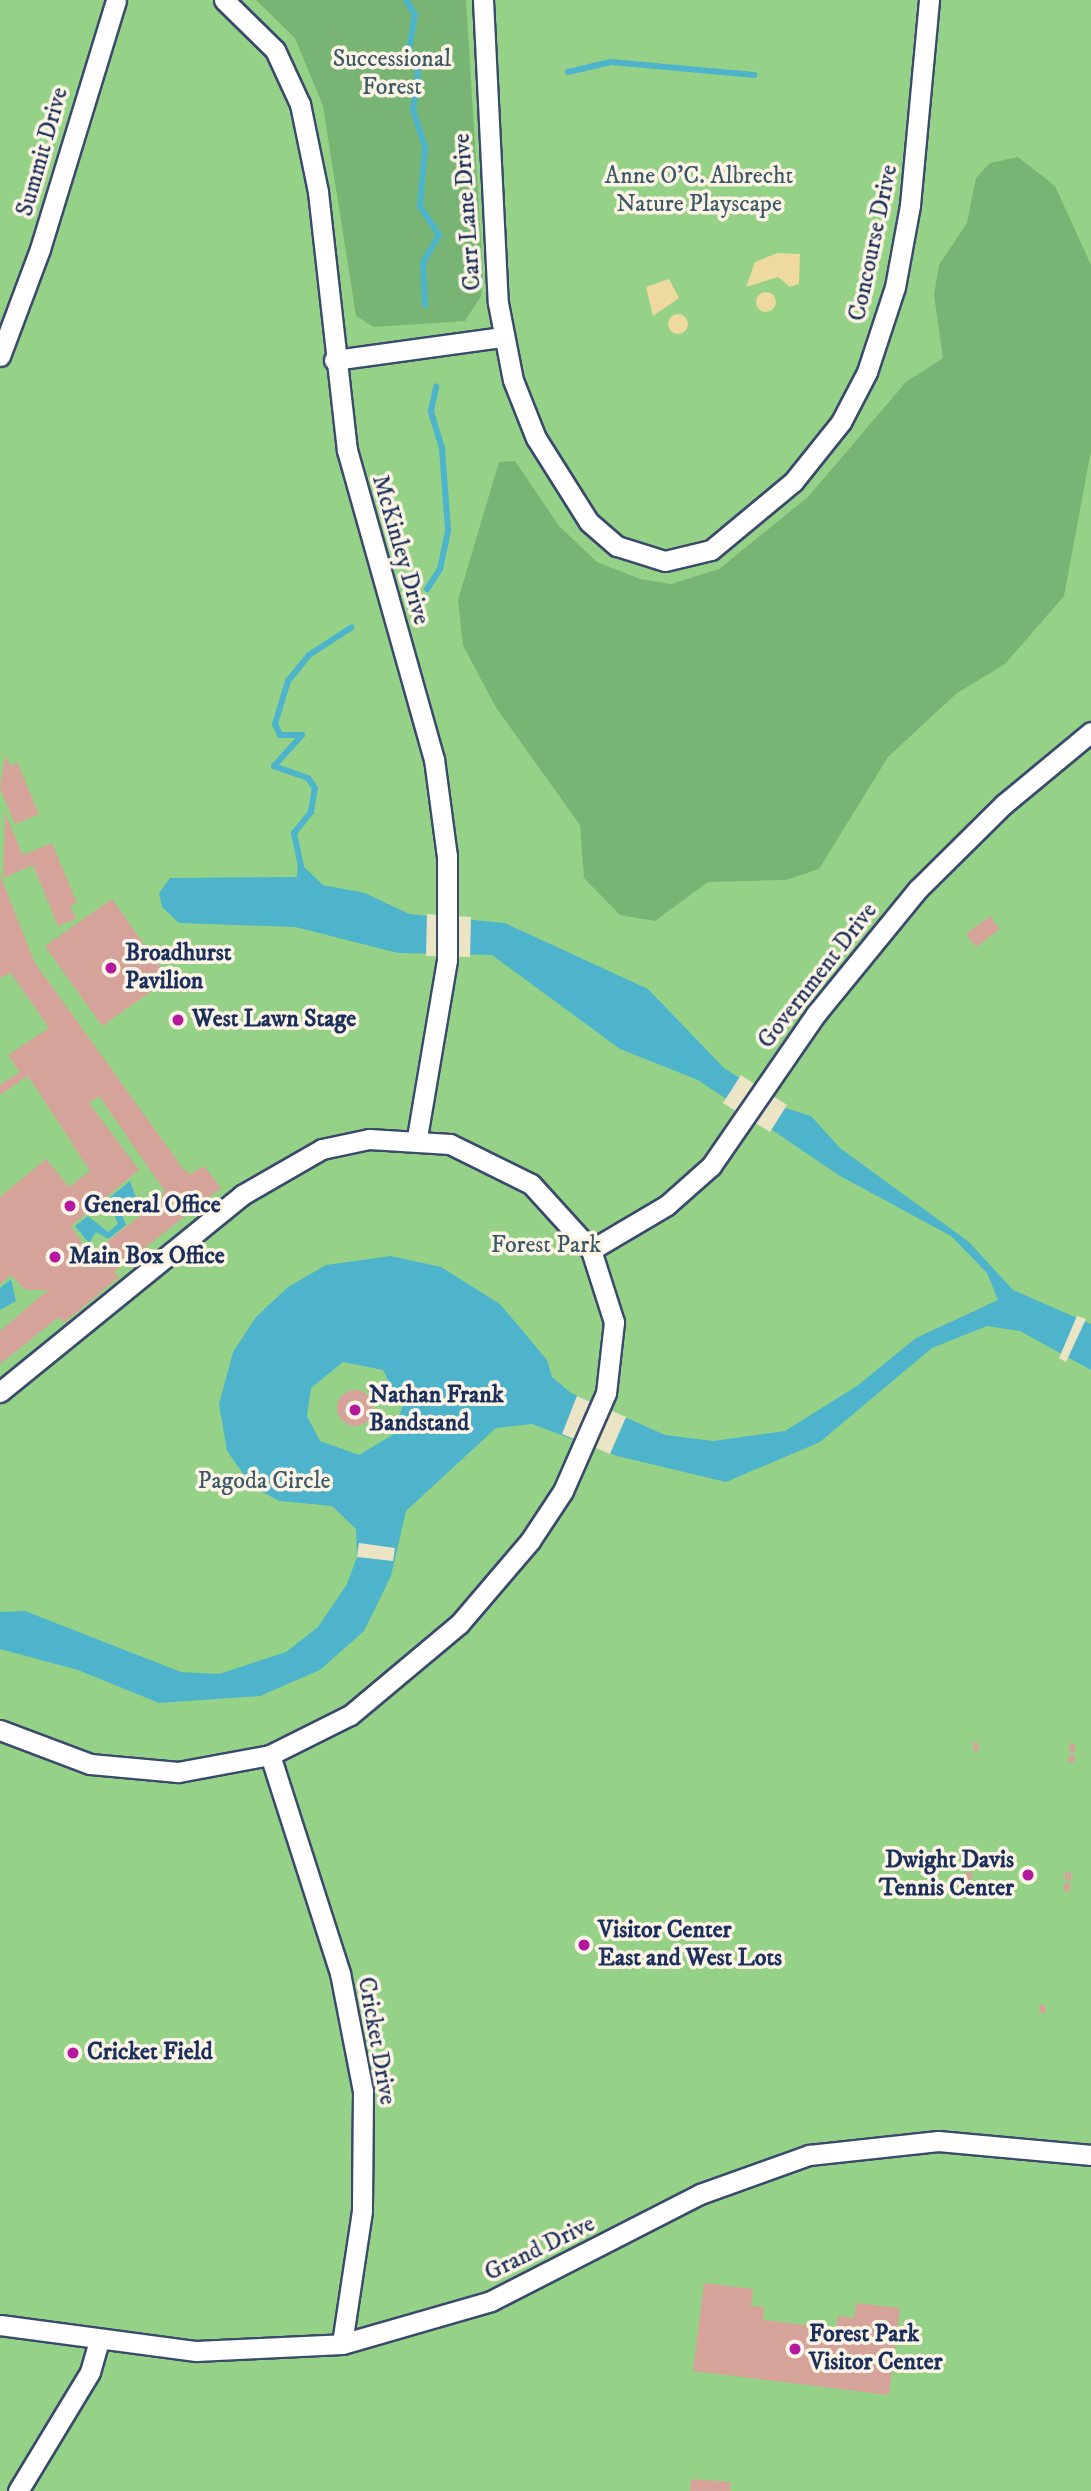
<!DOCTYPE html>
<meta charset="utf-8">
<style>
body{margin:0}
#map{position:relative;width:1091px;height:2491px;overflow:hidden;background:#ebe4c5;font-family:"IM FELL DW Pica",serif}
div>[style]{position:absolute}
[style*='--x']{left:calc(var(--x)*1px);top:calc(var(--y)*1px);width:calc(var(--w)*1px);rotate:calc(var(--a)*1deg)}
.green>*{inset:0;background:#95d287}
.forest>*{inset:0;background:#78b474}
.sand>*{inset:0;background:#eeda9e}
.round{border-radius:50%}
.water>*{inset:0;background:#4eb4cc}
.pier>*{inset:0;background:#ebe4c5}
.stream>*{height:6px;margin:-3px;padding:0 3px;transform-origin:3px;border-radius:3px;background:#4eb4cc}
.building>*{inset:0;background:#d6a39a}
.roads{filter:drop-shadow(2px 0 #3a4a6d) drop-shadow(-2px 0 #3a4a6d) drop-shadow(0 2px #3a4a6d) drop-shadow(0 -2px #3a4a6d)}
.minor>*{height:19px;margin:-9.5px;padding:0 9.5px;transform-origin:9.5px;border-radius:9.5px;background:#fff}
.dots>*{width:19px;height:19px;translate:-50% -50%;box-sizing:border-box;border:4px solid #fcf5e5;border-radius:50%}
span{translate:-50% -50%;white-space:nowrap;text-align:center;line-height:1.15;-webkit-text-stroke:7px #fcf5e5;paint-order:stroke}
.park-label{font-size:24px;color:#3a5868}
.street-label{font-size:24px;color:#1b2f5e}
.poi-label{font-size:24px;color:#1b2f5e;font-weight:700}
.left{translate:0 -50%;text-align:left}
.right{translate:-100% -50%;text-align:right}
</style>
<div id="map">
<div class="green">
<i style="clip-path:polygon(0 0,1091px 0,1091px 2491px,0 2491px)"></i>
</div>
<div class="forest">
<i style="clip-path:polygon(256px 0,466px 0,483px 274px,481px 296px,465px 321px,374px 327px,356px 316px,323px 106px,295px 38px)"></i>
<i style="clip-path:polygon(1018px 157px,1055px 186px,1091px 265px,1091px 451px,1064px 596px,1005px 664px,957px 693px,888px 757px,819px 869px,786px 880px,708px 882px,655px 921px,620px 915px,584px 878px,580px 825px,495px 706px,463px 645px,458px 600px,499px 462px,515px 461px,559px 526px,597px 562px,640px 579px,671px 584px,719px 569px,808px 497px,906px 382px,943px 358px,934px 295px,939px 265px,967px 223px,976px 178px,990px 163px)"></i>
</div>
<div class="sand">
<i style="clip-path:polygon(777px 253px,800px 254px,799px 284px,790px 287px,778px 277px,746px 287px,755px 262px)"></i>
<i style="clip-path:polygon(669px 279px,679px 298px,653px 316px,646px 287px)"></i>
<i class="round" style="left:756px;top:292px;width:20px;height:20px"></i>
<i class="round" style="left:668px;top:314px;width:20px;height:20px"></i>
</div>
<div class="water">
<i style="clip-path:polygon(evenodd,298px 861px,323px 885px,365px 893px,409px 914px,505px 923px,648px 989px,724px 1068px,785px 1108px,811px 1116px,840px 1148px,969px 1242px,1013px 1290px,1091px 1324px,1091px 1370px,1020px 1331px,987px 1326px,932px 1348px,820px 1442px,726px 1482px,617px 1456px,532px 1424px,496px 1428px,406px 1511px,391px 1576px,364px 1631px,320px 1670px,260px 1696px,159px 1703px,78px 1670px,0 1649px,0 1612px,25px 1611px,181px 1672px,219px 1674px,286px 1652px,318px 1627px,347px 1584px,357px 1557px,356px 1529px,332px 1506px,279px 1501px,252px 1486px,227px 1451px,219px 1404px,233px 1352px,256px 1317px,288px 1287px,326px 1265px,391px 1256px,441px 1267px,500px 1304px,547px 1360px,552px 1377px,571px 1393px,665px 1435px,713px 1441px,785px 1431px,857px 1386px,916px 1338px,998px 1300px,987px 1273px,951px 1236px,840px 1176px,698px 1080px,620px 1049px,492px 955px,398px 953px,295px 927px,179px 923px,162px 907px,159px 893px,170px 878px,297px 877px,298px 861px,343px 1362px,383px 1370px,402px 1407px,394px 1434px,359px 1455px,320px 1441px,307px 1416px,311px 1388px,343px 1362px)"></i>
<i style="clip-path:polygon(130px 1181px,138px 1203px,121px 1212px,126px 1225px,108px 1239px,96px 1232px,89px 1243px,75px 1226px,88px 1216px,108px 1232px,118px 1224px,108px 1199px)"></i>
<i style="clip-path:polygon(11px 1279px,16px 1301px,0 1310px,0 1288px)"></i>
</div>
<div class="pier">
<i style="clip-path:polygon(427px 914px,471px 917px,470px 957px,426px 956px)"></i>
<i style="clip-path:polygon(741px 1075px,787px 1105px,770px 1132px,723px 1103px)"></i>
<i style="clip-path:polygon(1077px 1316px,1086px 1319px,1066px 1362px,1059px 1358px)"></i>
<i style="clip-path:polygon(577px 1396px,626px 1417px,610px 1454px,562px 1434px)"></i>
<i style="clip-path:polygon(359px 1543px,395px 1548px,393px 1561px,357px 1557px)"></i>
</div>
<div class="stream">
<i style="--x:406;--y:0;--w:17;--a:59"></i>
<i style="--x:415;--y:15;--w:35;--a:100"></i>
<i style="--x:409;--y:49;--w:25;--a:69"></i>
<i style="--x:418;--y:72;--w:38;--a:97"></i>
<i style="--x:413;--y:110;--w:40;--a:72"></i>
<i style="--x:425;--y:148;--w:58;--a:94.9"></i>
<i style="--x:420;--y:206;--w:35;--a:57"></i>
<i style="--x:439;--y:235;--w:32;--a:120"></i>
<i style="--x:423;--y:263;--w:42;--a:87.3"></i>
<i style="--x:568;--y:72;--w:44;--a:-13.1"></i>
<i style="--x:611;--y:62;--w:144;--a:5.2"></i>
<i style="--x:427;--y:589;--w:24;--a:-57"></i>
<i style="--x:440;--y:569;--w:40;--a:-78"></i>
<i style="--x:448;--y:530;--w:82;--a:-94.2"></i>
<i style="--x:442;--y:448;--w:39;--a:-107"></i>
<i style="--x:431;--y:411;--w:25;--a:-78"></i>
<i style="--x:301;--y:866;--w:34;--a:-102"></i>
<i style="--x:294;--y:833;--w:27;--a:-51"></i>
<i style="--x:311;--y:812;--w:24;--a:-81"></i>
<i style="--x:315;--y:788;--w:12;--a:-125"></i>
<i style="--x:308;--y:778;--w:36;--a:-161"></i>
<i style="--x:274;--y:766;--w:42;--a:-47.9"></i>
<i style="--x:302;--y:735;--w:22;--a:180"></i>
<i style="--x:280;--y:735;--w:12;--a:-114"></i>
<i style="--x:275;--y:724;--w:45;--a:-73.2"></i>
<i style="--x:288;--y:681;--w:33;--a:-51"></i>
<i style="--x:309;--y:655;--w:51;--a:-33.1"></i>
</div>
<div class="building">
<i style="clip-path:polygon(5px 755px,10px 766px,17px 762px,39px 814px,15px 824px,0 789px)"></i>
<i style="clip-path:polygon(5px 813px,23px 855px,52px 843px,77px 903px,70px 906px,76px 919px,58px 926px,33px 865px,3px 878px)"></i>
<i style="clip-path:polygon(evenodd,0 875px,35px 963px,184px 1170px,191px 1174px,204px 1166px,221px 1188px,114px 1272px,119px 1277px,64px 1323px,59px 1317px,0 1364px,0 1331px,48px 1290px,26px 1290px,11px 1275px,0 1284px,0 1197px,46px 1159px,69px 1187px,90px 1171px,28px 1076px,0 1095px,0 1085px,20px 1072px,8px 1055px,49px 1028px,11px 973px,0 978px,0 875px,99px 1096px,164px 1190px,162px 1199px,90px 1255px,71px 1226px,139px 1170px,89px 1103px,99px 1096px)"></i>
<i style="clip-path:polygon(112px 899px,169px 979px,102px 1026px,45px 946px)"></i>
<i style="clip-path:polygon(990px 916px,1000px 929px,976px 947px,966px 934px)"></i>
<i style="clip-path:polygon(174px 1011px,187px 1018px,182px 1029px,168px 1023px)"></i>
<i class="round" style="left:337px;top:1390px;width:36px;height:36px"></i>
<i style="clip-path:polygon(973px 1742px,979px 1743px,979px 1751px,973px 1751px)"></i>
<i style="clip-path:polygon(1070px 1743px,1075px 1744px,1075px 1752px,1069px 1752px)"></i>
<i style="clip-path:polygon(1069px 1754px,1075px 1755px,1074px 1763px,1068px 1762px)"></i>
<i style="clip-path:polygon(966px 1872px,972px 1872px,971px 1881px,965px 1880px)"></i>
<i style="clip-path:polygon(1065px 1872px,1071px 1872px,1071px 1881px,1065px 1880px)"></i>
<i style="clip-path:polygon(1064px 1883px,1070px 1883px,1070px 1891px,1064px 1891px)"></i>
<i style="clip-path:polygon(1040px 2005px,1046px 2005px,1045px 2013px,1039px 2013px)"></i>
<i style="clip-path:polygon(704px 2283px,753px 2289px,751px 2306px,764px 2307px,763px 2320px,836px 2329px,838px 2316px,854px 2318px,856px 2303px,900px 2308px,889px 2395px,693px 2371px)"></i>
<i style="clip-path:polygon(691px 2479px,731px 2482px,730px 2491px,690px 2491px)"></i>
</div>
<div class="roads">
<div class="minor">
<i style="--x:224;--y:0;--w:71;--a:44.4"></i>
<i style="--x:275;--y:50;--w:60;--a:65.2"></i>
<i style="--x:300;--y:104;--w:90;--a:78.4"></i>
<i style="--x:318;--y:192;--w:260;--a:83.6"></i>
<i style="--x:347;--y:450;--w:321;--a:74.3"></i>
<i style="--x:434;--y:759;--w:98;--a:82.4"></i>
<i style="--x:447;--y:856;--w:104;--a:90"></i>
<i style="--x:447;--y:960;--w:181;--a:99.6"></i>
<i style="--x:483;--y:0;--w:303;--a:87.2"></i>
<i style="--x:498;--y:303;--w:78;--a:79"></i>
<i style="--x:513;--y:380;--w:62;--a:68.4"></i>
<i style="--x:536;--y:438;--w:99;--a:57.8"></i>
<i style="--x:589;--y:522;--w:37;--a:41"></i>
<i style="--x:617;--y:546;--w:50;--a:17.4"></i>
<i style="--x:665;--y:561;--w:47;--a:-13.4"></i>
<i style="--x:711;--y:550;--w:107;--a:-39.7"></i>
<i style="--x:793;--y:482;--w:77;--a:-51.3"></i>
<i style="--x:841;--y:422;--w:56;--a:-62.5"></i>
<i style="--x:867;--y:372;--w:89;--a:-71.8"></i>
<i style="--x:895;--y:287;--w:83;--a:-79.6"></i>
<i style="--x:910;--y:205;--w:206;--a:-84.7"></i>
<i style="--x:0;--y:356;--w:114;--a:-69.5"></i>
<i style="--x:40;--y:249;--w:260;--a:-73"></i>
<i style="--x:334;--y:360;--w:170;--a:-7.8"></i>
<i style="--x:591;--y:1250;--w:88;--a:-30.6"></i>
<i style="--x:667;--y:1205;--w:59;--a:-41.6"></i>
<i style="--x:711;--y:1166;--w:185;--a:-55.4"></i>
<i style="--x:816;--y:1014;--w:161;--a:-50.8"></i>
<i style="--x:918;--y:889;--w:121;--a:-44.7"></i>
<i style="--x:1004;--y:804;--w:113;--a:-39.6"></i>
<i style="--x:0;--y:1392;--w:312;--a:-39.1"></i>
<i style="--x:242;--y:1195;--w:92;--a:-29.9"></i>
<i style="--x:322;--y:1149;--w:48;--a:-12"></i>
<i style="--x:369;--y:1139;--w:81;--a:3.5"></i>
<i style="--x:450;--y:1144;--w:90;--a:26.3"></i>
<i style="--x:531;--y:1184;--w:89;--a:47.7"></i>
<i style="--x:591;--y:1250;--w:76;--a:72.3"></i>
<i style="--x:614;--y:1322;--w:71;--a:96.4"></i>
<i style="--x:606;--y:1393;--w:107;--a:113.7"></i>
<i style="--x:563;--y:1491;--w:60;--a:123.4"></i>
<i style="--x:530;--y:1541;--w:109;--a:130.5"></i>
<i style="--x:459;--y:1624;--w:142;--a:140.1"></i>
<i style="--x:350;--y:1715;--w:89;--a:153.4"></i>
<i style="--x:270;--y:1755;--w:94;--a:169.5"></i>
<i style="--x:178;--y:1772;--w:88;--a:-174.8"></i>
<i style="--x:90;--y:1764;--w:96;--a:-159.3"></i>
<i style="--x:270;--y:1755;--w:229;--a:72.2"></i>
<i style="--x:340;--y:1973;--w:120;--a:79"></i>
<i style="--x:363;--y:2091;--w:120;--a:90.5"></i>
<i style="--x:362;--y:2211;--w:134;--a:98.6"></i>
<i style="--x:0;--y:2325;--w:198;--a:7.6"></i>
<i style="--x:196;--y:2351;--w:146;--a:-2.7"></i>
<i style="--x:342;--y:2344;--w:155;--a:-16.1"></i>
<i style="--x:491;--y:2301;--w:235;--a:-27.1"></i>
<i style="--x:700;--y:2194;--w:116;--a:-19.7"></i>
<i style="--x:809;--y:2155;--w:130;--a:-6.2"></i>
<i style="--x:938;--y:2141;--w:154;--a:5.2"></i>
<i style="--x:18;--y:2491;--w:139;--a:-58.8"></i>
<i style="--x:90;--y:2372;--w:33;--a:-74"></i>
</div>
</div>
<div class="dots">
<i style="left:111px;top:968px;background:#b5179e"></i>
<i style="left:178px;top:1020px;background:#b5179e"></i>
<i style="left:70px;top:1206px;background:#b5179e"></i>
<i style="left:55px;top:1257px;background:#b5179e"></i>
<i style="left:355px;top:1410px;background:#b5179e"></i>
<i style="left:1028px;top:1875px;background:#b5179e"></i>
<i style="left:584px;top:1945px;background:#b5179e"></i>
<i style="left:73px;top:2053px;background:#b5179e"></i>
<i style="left:795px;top:2349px;background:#b5179e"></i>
</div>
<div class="park-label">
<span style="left:392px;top:74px">Successional<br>Forest</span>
<span style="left:699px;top:191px">Anne O’C. Albrecht<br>Nature Playscape</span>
<span style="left:546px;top:1246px">Forest Park</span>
<span style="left:264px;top:1482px">Pagoda Circle</span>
</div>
<div class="street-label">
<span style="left:43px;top:152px;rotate:-74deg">Summit Drive</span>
<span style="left:468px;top:212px;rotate:-94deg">Carr Lane Drive</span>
<span style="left:874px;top:243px;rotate:-78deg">Concourse Drive</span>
<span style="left:400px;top:550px;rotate:74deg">McKinley Drive</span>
<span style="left:818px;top:976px;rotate:-52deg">Government Drive</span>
<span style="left:376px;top:2041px;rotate:80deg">Cricket Drive</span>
<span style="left:540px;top:2249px;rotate:-26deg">Grand Drive</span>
</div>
<div class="poi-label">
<span class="left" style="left:125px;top:968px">Broadhurst<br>Pavilion</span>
<span class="left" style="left:192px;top:1020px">West Lawn Stage</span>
<span class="left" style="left:84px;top:1206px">General Office</span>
<span class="left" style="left:69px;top:1257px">Main Box Office</span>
<span class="left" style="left:369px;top:1410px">Nathan Frank<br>Bandstand</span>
<span class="right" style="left:1014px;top:1875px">Dwight Davis<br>Tennis Center</span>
<span class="left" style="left:598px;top:1945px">Visitor Center<br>East and West Lots</span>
<span class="left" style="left:87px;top:2053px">Cricket Field</span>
<span class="left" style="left:809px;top:2349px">Forest Park<br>Visitor Center</span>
</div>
</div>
